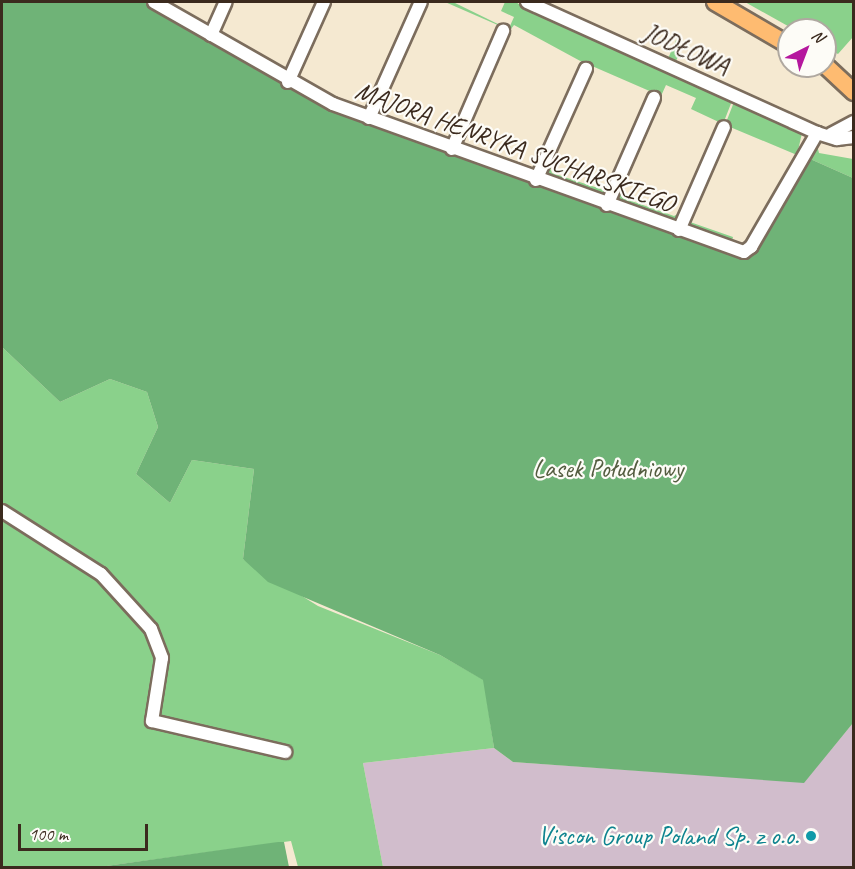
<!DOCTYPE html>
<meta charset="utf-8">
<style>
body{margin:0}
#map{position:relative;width:855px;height:869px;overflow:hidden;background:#f5e9d1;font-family:Caveat,sans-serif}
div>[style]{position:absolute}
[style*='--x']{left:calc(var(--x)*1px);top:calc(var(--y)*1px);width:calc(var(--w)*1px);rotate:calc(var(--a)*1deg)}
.industrial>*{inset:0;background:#d1bdcc}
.green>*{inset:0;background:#8ad18b}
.forest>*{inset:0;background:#6fb377}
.roads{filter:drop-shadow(2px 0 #7c6d5d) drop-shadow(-2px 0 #7c6d5d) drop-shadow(0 2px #7c6d5d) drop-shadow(0 -2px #7c6d5d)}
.minor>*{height:12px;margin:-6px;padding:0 6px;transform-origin:6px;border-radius:6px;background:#fff}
.major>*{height:16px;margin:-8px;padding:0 8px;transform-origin:8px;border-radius:8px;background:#febb71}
.dots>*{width:16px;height:16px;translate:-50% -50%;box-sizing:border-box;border:3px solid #fdfcf7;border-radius:50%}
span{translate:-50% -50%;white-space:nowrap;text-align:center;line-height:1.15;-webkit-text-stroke:4.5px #fdfcf7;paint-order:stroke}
.street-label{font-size:26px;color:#3b2a1e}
.park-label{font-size:26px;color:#535c3f}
.culture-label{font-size:26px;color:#0d838f}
.right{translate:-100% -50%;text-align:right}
.frame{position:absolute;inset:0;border:3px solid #3b2a1e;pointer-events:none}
.north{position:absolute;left:777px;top:18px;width:60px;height:60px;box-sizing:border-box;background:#fdfcf7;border:2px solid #afa8a0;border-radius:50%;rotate:42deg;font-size:16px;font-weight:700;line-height:24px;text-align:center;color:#3b2a1e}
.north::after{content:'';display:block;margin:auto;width:21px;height:27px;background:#b5179e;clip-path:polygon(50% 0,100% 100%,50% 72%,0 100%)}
.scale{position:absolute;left:18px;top:824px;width:130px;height:27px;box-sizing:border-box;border:3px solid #3b2a1e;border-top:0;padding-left:8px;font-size:18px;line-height:21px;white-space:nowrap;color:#3b2a1e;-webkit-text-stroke:4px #fdfcf7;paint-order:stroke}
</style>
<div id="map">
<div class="industrial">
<i style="clip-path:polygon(853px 723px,853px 867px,383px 867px,363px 763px,494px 748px,513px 762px,804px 782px)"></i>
</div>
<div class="green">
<i style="clip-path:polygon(445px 2px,453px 2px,502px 26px,500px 26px)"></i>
<i style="clip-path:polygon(505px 2px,516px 2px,527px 10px,732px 101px,723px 124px,691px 109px,696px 98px,666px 85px,661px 96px,592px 66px,561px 112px,584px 63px,514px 25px,505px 37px,514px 17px,501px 11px)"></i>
<i style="clip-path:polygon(745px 2px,853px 2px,853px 37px,838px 54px,825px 47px,825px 30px,795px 30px)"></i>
<i style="clip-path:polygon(676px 40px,684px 44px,676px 61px,692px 68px,689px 71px,676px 61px,667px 61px)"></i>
<i style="clip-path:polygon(734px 102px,802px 133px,797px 155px,730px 127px,727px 132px,725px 125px)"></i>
<i style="clip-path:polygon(816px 141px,819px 153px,853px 159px,853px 178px,808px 158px)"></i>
<i style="clip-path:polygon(549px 165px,552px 173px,604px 190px,610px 187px,603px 197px,543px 174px)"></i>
<i style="clip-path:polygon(711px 172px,690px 222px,733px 237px,732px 241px,689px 225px,689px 223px)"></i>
<i style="clip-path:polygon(619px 190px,623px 198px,674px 216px,681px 212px,679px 219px,670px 220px,617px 201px)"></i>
<i style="clip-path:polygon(2px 347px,60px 402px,110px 379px,147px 392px,158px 427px,136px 474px,170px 503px,192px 460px,254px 469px,243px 559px,318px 606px,440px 655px,484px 680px,494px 748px,363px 763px,383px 867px,298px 867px,291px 841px,99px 867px,2px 867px)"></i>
</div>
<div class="forest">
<i style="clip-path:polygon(2px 2px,144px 2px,293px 90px,352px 117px,741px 257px,752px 254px,808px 158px,853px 178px,853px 723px,804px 783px,513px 762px,494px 748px,483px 680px,440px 655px,268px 582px,243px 559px,254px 469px,192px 460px,170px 503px,136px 474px,158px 427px,147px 392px,110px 379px,60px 402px,2px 347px)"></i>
<i style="clip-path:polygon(284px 842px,289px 867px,99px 867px,278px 842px)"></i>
</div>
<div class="roads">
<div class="minor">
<i style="--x:154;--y:2;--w:206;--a:29.7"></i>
<i style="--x:333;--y:104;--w:437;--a:19.8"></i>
<i style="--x:744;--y:252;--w:9;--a:-36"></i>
<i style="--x:751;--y:247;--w:132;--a:-59.9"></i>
<i style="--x:527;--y:2;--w:318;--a:24.3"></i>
<i style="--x:817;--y:133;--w:21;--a:17"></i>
<i style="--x:837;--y:139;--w:17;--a:-7"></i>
<i style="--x:211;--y:35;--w:36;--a:-66"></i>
<i style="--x:288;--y:82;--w:88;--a:-65.8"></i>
<i style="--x:369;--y:118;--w:127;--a:-65.9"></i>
<i style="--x:831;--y:134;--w:26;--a:-28"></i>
<i style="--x:452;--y:149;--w:129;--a:-66.6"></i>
<i style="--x:536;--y:180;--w:122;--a:-65.8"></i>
<i style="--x:607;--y:205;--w:117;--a:-66.3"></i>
<i style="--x:679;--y:230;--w:112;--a:-66.4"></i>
<i style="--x:2;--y:511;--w:117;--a:32.5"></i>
<i style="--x:101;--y:574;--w:74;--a:47.7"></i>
<i style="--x:151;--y:629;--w:31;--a:69"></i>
<i style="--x:162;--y:658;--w:64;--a:99"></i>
<i style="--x:152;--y:721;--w:137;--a:13.1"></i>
</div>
<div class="major">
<i style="--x:715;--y:2;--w:86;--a:30.2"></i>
<i style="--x:827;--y:67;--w:37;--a:43"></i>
</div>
</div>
<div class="dots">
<i style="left:811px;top:836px;background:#0f9aa8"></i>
</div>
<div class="street-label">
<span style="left:686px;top:49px;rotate:24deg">JODŁOWA</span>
<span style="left:515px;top:147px;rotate:20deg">MAJORA HENRYKA SUCHARSKIEGO</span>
</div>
<div class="park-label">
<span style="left:608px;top:469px">Lasek Południowy</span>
</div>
<div class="culture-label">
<span class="right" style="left:799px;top:836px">Viscon Group Poland Sp. z o.o.</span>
</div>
<div class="frame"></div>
<div class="north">N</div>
<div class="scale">100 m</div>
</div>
